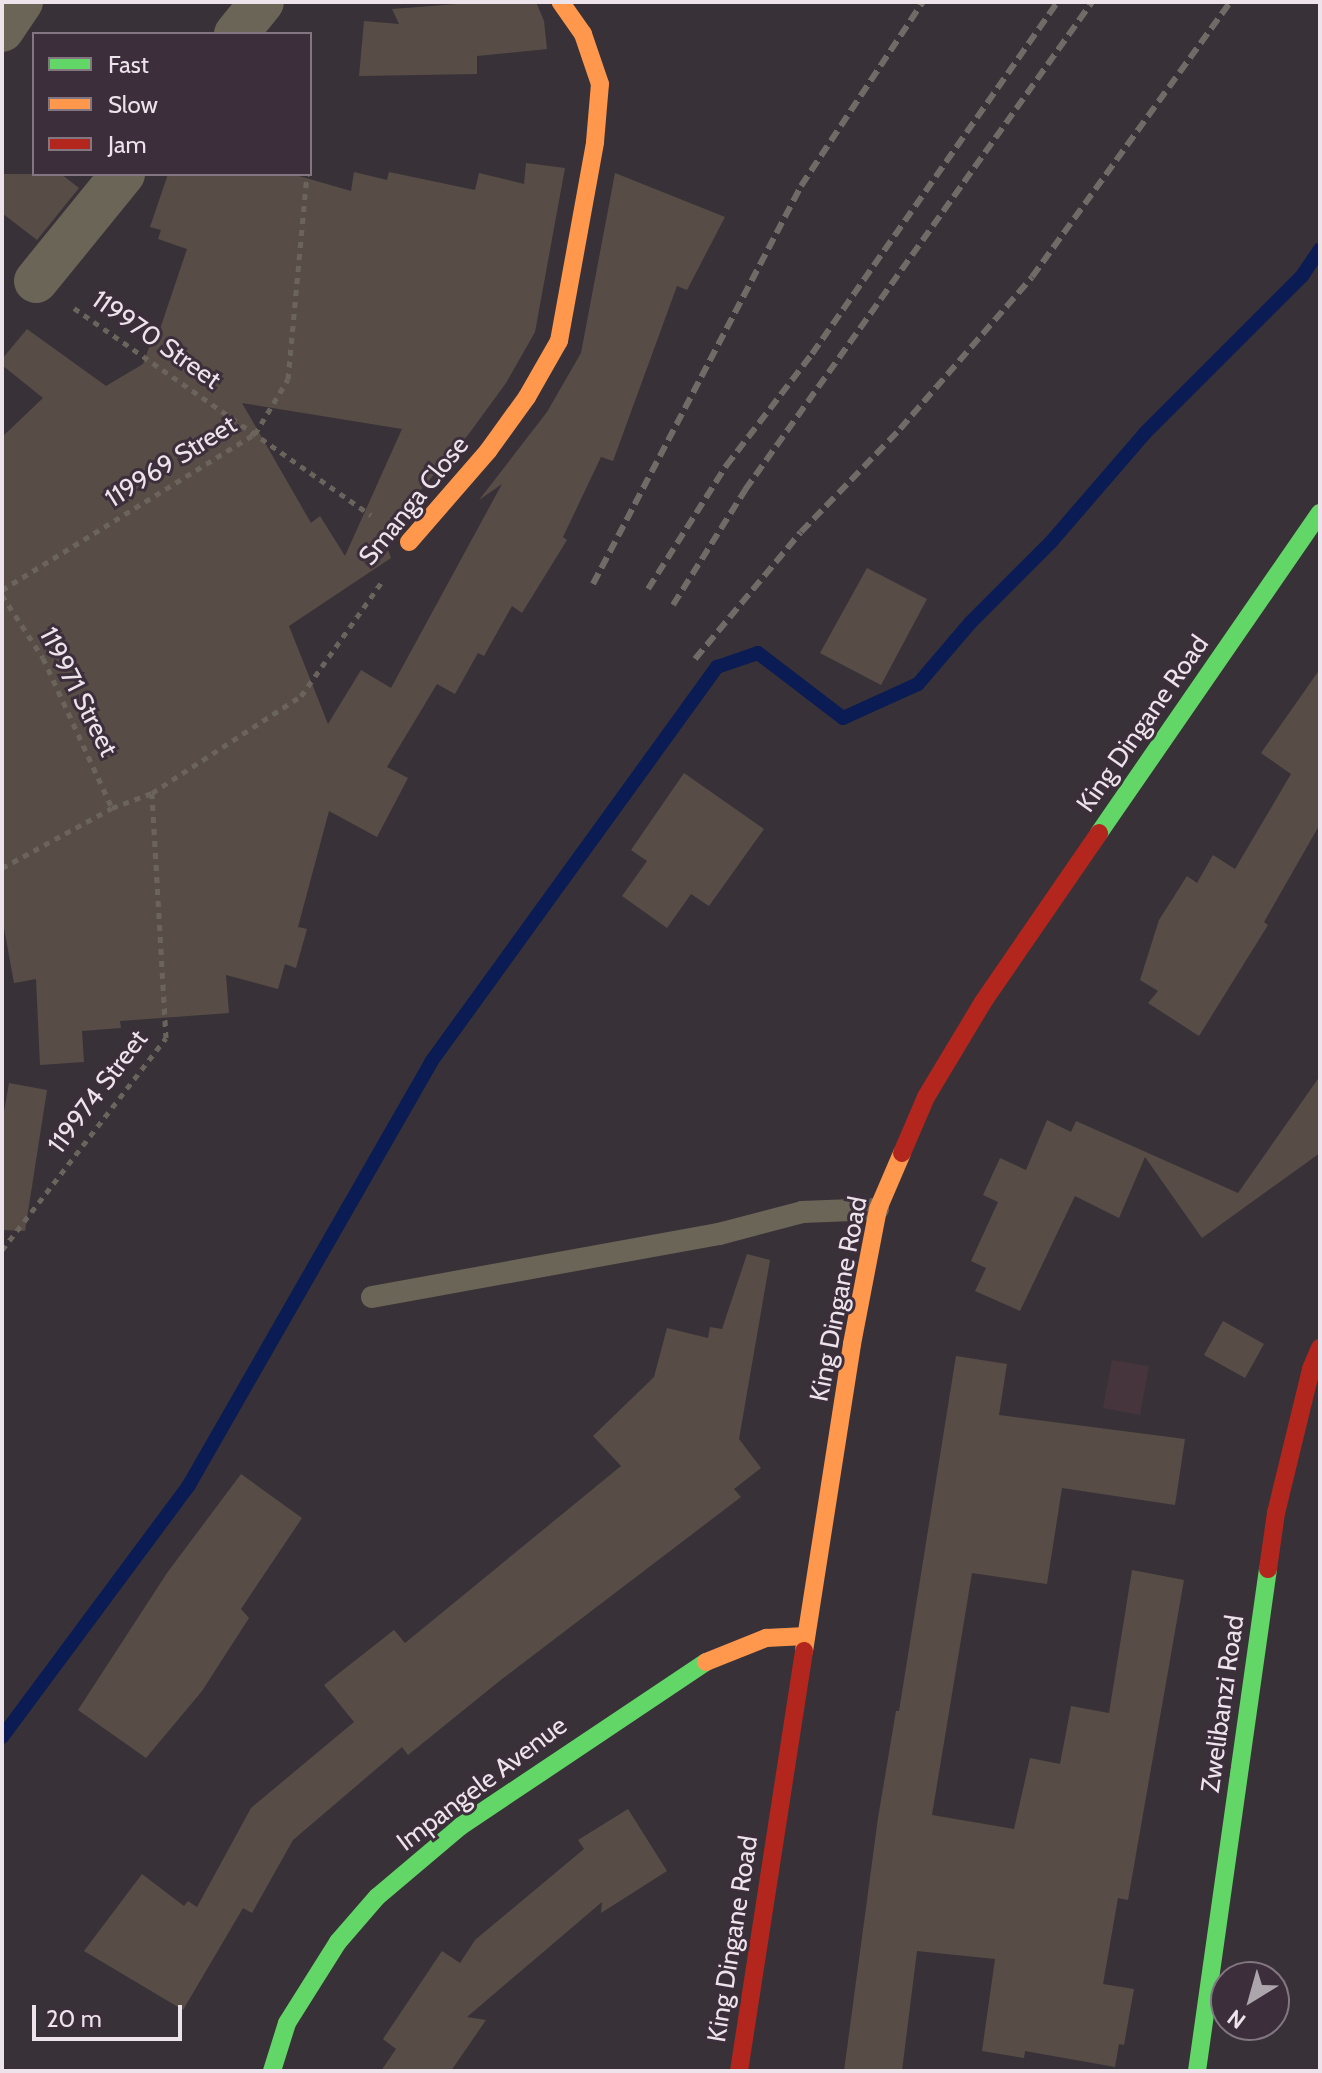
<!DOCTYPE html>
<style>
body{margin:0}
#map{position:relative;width:1322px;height:2073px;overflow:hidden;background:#383238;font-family:Cabin,sans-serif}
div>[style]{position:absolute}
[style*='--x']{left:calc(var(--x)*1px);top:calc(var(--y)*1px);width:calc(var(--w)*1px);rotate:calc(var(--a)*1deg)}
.industrial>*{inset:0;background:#46353c}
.stream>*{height:14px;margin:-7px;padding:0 7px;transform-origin:7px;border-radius:7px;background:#0a1c53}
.building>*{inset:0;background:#574d46}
.path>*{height:5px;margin-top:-2.5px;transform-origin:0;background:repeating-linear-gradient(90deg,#6a645d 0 6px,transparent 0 12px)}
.lane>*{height:22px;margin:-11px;padding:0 11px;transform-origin:11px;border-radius:11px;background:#6b6557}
.street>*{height:44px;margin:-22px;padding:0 22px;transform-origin:22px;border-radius:22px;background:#6b6557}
.fast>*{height:18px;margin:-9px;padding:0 9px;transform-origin:9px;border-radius:9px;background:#63d668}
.slow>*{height:18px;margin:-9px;padding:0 9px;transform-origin:9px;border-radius:9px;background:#ff974d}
.jam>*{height:18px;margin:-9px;padding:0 9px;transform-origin:9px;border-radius:9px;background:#b3261e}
.rail>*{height:6px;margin-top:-3px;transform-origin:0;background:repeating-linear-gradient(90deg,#716b67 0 12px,transparent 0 18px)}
span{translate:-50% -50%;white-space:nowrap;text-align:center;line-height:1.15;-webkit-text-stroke:6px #3c2e3b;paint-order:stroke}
.street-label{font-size:26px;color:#ece3eb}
.frame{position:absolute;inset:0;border:4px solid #ece3eb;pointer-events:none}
.legend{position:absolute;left:32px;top:32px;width:280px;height:144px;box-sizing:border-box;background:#3c2e3b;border:2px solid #827681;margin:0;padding:10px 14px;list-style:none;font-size:24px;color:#ece3eb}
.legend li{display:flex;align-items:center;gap:16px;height:40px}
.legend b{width:40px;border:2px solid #827681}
.north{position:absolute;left:1210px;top:1961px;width:80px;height:80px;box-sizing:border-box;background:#3c2e3b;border:2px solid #827681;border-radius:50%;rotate:217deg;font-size:22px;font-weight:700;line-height:32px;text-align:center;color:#ece3eb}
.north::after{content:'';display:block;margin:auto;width:28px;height:36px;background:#ada5ac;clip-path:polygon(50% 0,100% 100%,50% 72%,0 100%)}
.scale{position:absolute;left:32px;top:2005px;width:150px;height:36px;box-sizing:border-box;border:4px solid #ece3eb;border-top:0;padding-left:10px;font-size:24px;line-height:28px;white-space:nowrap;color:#ece3eb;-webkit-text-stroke:6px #3c2e3b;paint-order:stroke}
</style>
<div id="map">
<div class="industrial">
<i style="clip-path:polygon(1112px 1360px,1149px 1366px,1140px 1415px,1103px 1408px)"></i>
</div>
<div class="stream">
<i style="--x:2;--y:1737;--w:314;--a:-53.4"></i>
<i style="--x:189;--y:1485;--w:487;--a:-60.2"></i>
<i style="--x:431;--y:1062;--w:488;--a:-54.1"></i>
<i style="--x:717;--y:667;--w:43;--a:-18.9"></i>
<i style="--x:758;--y:653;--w:107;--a:37.4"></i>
<i style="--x:843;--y:718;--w:82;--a:-24.4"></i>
<i style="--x:918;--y:684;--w:82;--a:-49.5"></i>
<i style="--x:971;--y:622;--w:113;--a:-45"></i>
<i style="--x:1051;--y:542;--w:144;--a:-49.2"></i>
<i style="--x:1145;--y:433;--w:222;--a:-45"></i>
<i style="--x:1302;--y:276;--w:32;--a:-56"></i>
</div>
<div class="building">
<i style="clip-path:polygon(484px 2px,536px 2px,544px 21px,547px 49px,477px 56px,477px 74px,359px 76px,364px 21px,399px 24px,392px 9px)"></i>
<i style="clip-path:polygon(evenodd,526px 163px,565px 168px,535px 332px,506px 383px,468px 435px,390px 526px,384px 538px,391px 558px,289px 626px,328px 724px,361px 670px,391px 688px,502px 484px,479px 500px,547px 412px,581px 353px,615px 173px,725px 217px,687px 290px,677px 286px,613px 461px,601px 457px,563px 537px,567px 540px,522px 613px,512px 606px,484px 656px,478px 653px,455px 694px,437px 684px,387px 767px,408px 778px,377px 837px,329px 811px,298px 927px,307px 929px,296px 968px,285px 964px,278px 989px,226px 975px,229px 1013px,120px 1021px,121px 1028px,82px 1031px,84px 1062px,40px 1065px,36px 979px,14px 983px,2px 917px,2px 437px,43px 398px,2px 365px,2px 359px,27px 329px,106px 386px,143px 364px,156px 328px,160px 329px,187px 249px,158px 239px,161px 230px,150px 227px,168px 174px,292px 174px,351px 191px,354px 172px,387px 180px,389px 172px,475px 190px,479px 173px,524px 184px,526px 163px,242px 403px,402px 429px,345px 556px,320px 516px,311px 523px,242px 403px)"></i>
<i style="clip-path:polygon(2px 174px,61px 174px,79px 188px,37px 240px,2px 213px)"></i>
<i style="clip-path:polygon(867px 568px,927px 599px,881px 685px,820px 653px)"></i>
<i style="clip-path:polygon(1320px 669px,1320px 824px,1264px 922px,1268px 925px,1199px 1036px,1148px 1003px,1158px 991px,1140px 980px,1159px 920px,1187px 876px,1197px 883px,1213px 855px,1235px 869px,1291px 774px,1261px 753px)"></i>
<i style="clip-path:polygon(684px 773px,764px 829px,709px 906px,691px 894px,667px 928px,622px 896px,647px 861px,631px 850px)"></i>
<i style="clip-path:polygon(1320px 1076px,1320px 1153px,1202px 1238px,1145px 1157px,1119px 1218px,1075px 1196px,1020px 1311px,975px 1291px,986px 1268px,971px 1261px,998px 1202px,983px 1195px,1000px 1158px,1026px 1170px,1047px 1120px,1071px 1132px,1076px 1121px,1238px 1193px)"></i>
<i style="clip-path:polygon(9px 1083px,47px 1090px,25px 1231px,2px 1230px,2px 1123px)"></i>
<i style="clip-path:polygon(747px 1254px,770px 1260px,739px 1439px,761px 1468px,734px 1489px,741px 1497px,502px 1679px,408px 1755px,402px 1747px,293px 1840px,252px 1913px,243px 1908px,183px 2010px,84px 1951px,142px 1874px,184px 1906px,188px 1901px,197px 1907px,251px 1808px,354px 1722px,324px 1685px,394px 1630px,405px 1643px,621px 1466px,593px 1436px,654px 1377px,667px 1328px,708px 1338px,710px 1327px,722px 1329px)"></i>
<i style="clip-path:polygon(1223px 1321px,1264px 1344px,1245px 1378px,1204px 1355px)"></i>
<i style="clip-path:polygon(956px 1356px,1007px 1364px,999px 1415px,1185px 1439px,1175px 1505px,1062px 1488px,1047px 1584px,972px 1573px,932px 1815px,1014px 1829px,1030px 1758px,1060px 1764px,1071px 1706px,1109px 1713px,1132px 1570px,1184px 1580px,1128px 1900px,1118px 1898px,1103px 1984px,1134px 1989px,1124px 2045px,1119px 2044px,1115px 2067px,1025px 2051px,1024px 2058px,982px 2051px,995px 1959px,917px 1951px,902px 2071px,844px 2071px,878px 1818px,896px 1711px,899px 1711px)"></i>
<i style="clip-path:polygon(241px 1474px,302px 1518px,241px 1609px,249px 1618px,202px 1691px,146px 1758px,78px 1710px,167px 1573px)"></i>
<i style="clip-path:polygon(628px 1809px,667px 1871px,601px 1913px,602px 1902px,467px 2017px,486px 2020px,451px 2071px,381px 2071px,396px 2049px,383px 2039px,442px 1951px,460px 1963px,475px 1940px,584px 1849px,578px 1840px)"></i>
</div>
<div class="path">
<i style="--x:74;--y:308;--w:362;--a:34.9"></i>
<i style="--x:2;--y:590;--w:297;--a:-31.7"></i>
<i style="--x:255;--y:434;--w:64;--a:-59"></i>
<i style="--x:288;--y:379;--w:206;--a:-84.7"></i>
<i style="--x:2;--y:595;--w:75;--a:56.9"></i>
<i style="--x:43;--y:658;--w:165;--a:65.3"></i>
<i style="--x:2;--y:868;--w:125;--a:-28.6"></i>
<i style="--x:112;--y:808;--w:43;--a:-20.6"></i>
<i style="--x:152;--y:793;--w:178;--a:-33.1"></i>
<i style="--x:301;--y:696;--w:142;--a:-54.7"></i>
<i style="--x:2;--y:1250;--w:268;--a:-52.3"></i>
<i style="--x:166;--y:1038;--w:245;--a:-93.3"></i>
</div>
<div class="lane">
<i style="--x:372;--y:1297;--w:353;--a:-10.3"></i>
<i style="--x:719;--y:1234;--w:86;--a:-14.8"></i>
<i style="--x:802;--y:1212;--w:76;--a:-2.3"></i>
</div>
<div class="street">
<i style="--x:2;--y:30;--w:34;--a:-56"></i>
<i style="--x:236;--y:34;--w:41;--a:-50.9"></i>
<i style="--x:36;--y:281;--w:138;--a:-50.9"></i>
</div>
<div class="fast">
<i style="--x:1099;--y:833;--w:389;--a:-55.4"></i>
<i style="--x:272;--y:2071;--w:50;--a:-72.6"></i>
<i style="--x:287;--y:2023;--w:96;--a:-57.8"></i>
<i style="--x:338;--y:1942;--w:60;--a:-49.1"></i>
<i style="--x:377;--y:1897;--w:110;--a:-40.2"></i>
<i style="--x:461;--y:1826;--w:295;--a:-33.8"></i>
<i style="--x:1197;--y:2071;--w:507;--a:-81.95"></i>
</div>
<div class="slow">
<i style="--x:409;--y:542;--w:121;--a:-49"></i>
<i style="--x:488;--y:451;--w:67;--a:-54.2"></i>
<i style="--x:527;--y:397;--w:64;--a:-60.3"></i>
<i style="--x:559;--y:341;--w:202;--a:-79.7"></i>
<i style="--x:595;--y:142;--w:58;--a:-85.1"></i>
<i style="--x:600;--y:84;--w:53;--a:-108.8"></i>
<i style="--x:583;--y:34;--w:39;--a:-125"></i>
<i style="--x:804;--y:1651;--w:311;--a:-81.1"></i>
<i style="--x:852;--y:1344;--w:137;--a:-79.1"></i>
<i style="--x:878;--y:1209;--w:61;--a:-66.8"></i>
<i style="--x:706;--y:1662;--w:65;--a:-21.8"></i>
<i style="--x:766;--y:1638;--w:40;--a:-2.9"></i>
</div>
<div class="jam">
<i style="--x:902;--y:1153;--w:61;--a:-66.8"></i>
<i style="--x:926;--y:1097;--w:111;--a:-59"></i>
<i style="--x:983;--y:1002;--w:205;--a:-55.5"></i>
<i style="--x:1268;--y:1569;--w:57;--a:-81.9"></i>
<i style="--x:1276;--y:1513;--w:148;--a:-76.3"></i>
<i style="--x:1311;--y:1369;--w:23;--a:-67"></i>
<i style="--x:739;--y:2071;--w:425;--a:-81.2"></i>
</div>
<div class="rail">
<i style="--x:593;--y:584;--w:449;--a:-62.4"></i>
<i style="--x:801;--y:186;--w:221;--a:-56.5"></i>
<i style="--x:648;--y:589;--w:146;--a:-57.6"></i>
<i style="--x:726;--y:466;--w:141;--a:-52.5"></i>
<i style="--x:812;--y:354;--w:429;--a:-55.1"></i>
<i style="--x:673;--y:605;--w:136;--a:-57.9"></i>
<i style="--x:745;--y:490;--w:599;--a:-54.58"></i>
<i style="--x:695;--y:659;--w:165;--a:-50.2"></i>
<i style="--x:801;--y:532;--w:143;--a:-46.1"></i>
<i style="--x:900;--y:429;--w:201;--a:-49"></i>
<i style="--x:1032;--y:277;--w:339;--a:-54.2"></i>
</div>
<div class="street-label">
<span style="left:156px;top:340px;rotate:35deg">119970 Street</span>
<span style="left:171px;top:462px;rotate:-32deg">119969 Street</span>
<span style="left:414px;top:501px;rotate:-51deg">Smanga Close</span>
<span style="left:78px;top:692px;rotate:63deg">119971 Street</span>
<span style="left:1143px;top:724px;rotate:-55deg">King Dingane Road</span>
<span style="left:98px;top:1092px;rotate:-53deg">119974 Street</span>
<span style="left:839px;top:1299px;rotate:-79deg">King Dingane Road</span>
<span style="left:1223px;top:1704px;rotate:-82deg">Zwelibanzi Road</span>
<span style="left:482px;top:1784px;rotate:-37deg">Impangele Avenue</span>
<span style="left:733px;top:1939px;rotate:-81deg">King Dingane Road</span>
</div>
<div class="frame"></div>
<ul class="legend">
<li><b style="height:10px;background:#63d668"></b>Fast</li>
<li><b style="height:10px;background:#ff974d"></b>Slow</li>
<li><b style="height:10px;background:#b3261e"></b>Jam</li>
</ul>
<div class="north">N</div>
<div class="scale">20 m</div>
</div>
